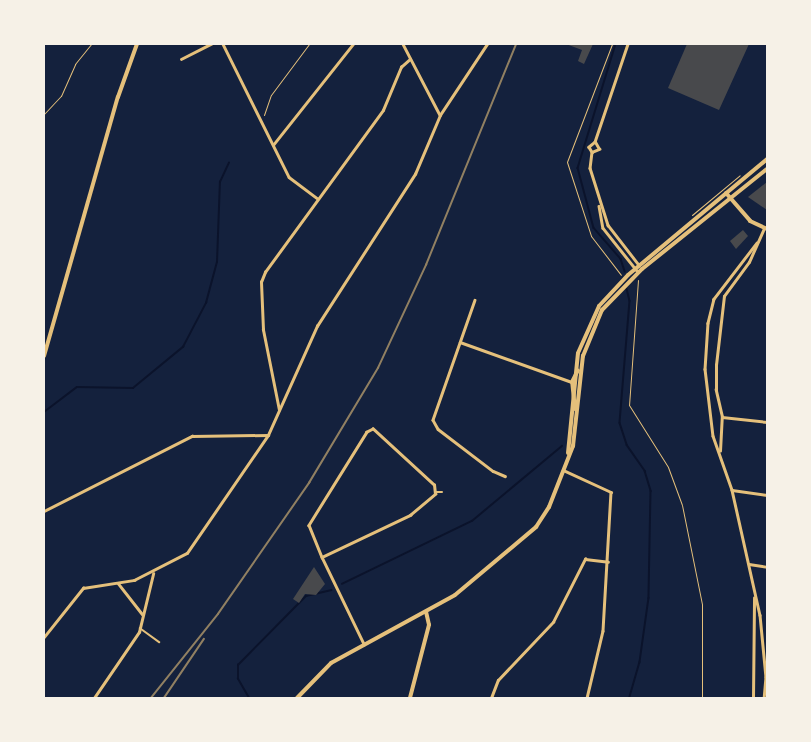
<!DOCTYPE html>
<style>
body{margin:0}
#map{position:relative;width:811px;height:742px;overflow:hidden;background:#14213d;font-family:Overpass,sans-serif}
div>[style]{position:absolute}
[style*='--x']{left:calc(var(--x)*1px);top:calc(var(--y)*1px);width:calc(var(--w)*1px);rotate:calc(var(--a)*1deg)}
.stream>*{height:1.5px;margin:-0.75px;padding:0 0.75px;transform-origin:0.75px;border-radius:0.75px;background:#0b132b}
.building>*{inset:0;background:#48494c}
.path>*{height:1px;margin:-0.5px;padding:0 0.5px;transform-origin:0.5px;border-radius:0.5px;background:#e5c07b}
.service>*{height:1.5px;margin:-0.75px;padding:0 0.75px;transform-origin:0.75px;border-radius:0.75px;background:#e5c07b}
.minor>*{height:2.5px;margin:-1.25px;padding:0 1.25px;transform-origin:1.25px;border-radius:1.25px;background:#e5c07b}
.tertiary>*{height:3.5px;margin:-1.75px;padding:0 1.75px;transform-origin:1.75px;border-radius:1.75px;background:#e5c07b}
.secondary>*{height:4px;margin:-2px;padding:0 2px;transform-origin:2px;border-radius:2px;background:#e5c07b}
.rail>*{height:1.5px;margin:-0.75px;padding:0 0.75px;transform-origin:0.75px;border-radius:0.75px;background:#918062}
span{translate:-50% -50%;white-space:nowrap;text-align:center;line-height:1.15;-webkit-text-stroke:4px #f6f1e7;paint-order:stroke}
.frame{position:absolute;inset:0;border:45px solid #f6f1e7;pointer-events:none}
</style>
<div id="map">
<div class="stream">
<i style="--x:616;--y:44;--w:130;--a:107"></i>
<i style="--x:578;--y:168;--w:62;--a:75.1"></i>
<i style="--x:594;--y:228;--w:41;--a:48.9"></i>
<i style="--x:621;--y:259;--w:13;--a:72"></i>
<i style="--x:627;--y:289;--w:12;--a:76"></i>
<i style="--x:630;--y:301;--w:122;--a:94.7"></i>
<i style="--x:620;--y:423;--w:23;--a:72"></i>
<i style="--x:627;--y:445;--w:32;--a:55"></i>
<i style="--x:645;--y:471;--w:21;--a:73"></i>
<i style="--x:651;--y:491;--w:107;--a:91.1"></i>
<i style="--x:649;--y:598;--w:65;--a:98"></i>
<i style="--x:640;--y:662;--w:37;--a:106"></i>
<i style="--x:44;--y:412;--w:41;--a:-37.1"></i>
<i style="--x:77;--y:387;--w:56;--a:1"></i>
<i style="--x:133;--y:388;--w:65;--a:-39.4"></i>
<i style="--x:183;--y:347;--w:50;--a:-62.4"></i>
<i style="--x:206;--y:303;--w:42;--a:-75"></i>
<i style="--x:217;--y:262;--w:80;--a:-87.9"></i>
<i style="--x:220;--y:182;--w:21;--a:-65"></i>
<i style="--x:342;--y:584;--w:144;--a:-25.9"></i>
<i style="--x:472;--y:521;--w:117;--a:-39.8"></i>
<i style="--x:249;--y:698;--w:22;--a:-120"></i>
<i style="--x:238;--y:679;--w:14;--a:-90"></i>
<i style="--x:238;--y:665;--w:97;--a:-45.4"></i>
<i style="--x:306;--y:596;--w:26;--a:-13"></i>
</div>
<div class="building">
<i style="clip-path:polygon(566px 44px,593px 44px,584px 64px,578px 61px,582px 50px)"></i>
<i style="clip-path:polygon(687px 44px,749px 44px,719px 110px,668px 88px)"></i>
<i style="clip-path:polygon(767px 182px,767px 210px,748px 197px)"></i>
<i style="clip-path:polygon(743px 230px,748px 236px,736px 249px,730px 241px)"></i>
<i style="clip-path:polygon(314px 567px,325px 584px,316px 595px,305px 594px,299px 603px,293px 599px)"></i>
</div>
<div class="path">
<i style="--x:612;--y:44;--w:126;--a:110.9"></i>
<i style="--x:567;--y:162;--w:78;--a:72"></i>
<i style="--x:591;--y:236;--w:49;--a:52.4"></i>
<i style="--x:44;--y:114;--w:25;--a:-47"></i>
<i style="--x:61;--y:96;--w:35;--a:-66"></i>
<i style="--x:75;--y:64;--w:26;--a:-51"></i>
<i style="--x:264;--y:115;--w:21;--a:-71"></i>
<i style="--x:271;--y:95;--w:64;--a:-53.3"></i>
<i style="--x:692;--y:215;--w:62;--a:-39.8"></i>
<i style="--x:638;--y:280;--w:125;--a:94.1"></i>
<i style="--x:629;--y:405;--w:73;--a:57.8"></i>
<i style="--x:668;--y:467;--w:40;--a:69.8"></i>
<i style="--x:682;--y:505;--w:101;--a:78.6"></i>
<i style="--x:702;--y:604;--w:94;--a:90"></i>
</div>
<div class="service">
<i style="--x:140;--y:628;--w:24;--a:36"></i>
</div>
<div class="minor">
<i style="--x:223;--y:44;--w:148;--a:63.6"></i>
<i style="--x:289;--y:177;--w:36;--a:37"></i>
<i style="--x:403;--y:44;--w:80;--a:62.5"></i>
<i style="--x:628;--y:44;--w:103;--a:108.6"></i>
<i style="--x:595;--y:142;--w:8;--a:140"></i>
<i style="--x:589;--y:147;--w:6;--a:59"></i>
<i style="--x:592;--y:152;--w:16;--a:97"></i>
<i style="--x:590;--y:168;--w:60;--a:72.5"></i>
<i style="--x:608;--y:225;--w:51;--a:52.2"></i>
<i style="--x:181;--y:59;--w:34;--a:-27"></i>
<i style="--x:273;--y:145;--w:129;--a:-51.6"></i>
<i style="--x:592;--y:152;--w:8;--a:-23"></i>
<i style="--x:599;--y:149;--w:8;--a:-120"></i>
<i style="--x:599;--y:206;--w:22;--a:80"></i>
<i style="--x:603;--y:228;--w:56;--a:51.5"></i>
<i style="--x:757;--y:243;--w:71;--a:127.5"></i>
<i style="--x:714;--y:299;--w:25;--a:104"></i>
<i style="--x:708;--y:323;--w:46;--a:93.7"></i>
<i style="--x:705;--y:369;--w:67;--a:83.2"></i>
<i style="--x:713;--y:436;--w:57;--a:70.6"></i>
<i style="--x:732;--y:490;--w:128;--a:77.4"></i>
<i style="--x:760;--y:615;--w:62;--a:84.5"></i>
<i style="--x:766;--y:677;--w:21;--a:95"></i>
<i style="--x:475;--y:300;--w:127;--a:109.3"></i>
<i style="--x:433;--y:420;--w:10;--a:61"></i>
<i style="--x:438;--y:429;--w:69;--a:37.4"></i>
<i style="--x:493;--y:471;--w:13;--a:23"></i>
<i style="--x:460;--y:342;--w:119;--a:19.7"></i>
<i style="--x:279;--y:410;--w:82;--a:-101.3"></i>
<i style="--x:263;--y:330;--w:48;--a:-92.4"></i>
<i style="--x:261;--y:282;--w:11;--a:-68"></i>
<i style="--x:265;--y:272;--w:200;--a:-53.9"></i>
<i style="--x:383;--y:110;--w:47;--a:-67.3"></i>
<i style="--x:401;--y:67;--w:12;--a:-42"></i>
<i style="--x:722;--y:417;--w:45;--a:6.3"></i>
<i style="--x:720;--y:451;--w:34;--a:-87"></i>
<i style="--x:722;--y:417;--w:28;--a:-103"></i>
<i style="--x:716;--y:390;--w:25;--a:-90"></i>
<i style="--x:716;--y:365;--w:69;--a:-83.4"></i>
<i style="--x:724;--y:296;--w:42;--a:-53.7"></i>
<i style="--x:749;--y:262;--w:37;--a:-66"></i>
<i style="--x:563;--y:470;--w:53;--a:24.6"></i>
<i style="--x:611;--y:492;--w:139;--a:93.3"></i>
<i style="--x:603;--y:631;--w:69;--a:103.4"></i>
<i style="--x:732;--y:490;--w:35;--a:8"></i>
<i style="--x:436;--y:492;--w:6;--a:0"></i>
<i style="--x:44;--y:511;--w:166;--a:-26.9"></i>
<i style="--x:192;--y:436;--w:76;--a:-0.8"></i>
<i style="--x:322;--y:557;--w:98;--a:-25.5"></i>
<i style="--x:410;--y:515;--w:33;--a:-40"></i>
<i style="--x:435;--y:494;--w:9;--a:-96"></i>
<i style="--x:434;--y:485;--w:83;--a:-137.4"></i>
<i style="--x:373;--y:429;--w:7;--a:153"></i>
<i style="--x:367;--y:432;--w:110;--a:121.9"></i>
<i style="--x:309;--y:525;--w:35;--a:68"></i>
<i style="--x:322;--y:557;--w:97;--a:64.2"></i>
<i style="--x:749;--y:564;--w:18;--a:9"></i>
<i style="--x:118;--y:583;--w:39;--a:52"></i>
<i style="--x:44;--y:637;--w:63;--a:-51.5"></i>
<i style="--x:83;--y:588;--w:52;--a:-8.9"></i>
<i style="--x:134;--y:580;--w:59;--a:-27"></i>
<i style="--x:187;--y:553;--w:143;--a:-55.5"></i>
<i style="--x:268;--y:435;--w:120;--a:-65.8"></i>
<i style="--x:317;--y:326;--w:181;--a:-57.2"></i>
<i style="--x:415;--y:174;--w:64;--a:-67"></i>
<i style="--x:440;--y:115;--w:85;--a:-56.5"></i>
<i style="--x:94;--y:698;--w:80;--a:-55.7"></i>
<i style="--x:139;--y:632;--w:60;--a:-76.4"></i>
<i style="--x:491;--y:698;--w:19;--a:-69"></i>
<i style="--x:498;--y:680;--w:80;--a:-46.5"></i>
<i style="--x:553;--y:622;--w:71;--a:-63.1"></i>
<i style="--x:585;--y:559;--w:23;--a:7"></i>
<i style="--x:753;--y:698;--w:100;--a:-89.4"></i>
</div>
<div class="tertiary">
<i style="--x:410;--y:698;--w:75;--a:-75.4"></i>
<i style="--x:429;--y:625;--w:13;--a:-103"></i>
</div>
<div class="secondary">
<i style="--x:726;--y:193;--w:37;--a:49"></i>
<i style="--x:750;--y:221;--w:19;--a:25"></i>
<i style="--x:44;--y:356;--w:269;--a:-74.1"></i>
<i style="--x:118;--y:97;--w:56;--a:-70.3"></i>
<i style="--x:575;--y:409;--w:27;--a:-96"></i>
<i style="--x:572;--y:382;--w:13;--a:-63"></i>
<i style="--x:568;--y:453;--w:100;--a:-84.3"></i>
<i style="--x:578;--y:353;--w:51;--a:-65.9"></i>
<i style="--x:599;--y:306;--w:42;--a:-46.9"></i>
<i style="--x:628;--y:275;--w:181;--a:-39.8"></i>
<i style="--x:297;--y:698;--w:49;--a:-45.8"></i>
<i style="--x:331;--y:663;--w:141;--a:-28.7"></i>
<i style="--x:455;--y:595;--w:106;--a:-40"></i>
<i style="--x:536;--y:527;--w:24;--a:-57"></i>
<i style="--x:549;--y:507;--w:66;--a:-68.5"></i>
<i style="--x:573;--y:446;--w:91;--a:-83.7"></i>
<i style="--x:583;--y:356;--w:50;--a:-67.6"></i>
<i style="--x:602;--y:310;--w:57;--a:-45.7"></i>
<i style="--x:642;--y:269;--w:160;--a:-38.7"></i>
</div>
<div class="rail">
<i style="--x:151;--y:698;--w:107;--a:-51.4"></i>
<i style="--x:218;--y:614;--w:160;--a:-55.2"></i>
<i style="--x:309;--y:483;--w:134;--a:-59"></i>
<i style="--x:378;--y:368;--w:114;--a:-65"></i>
<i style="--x:426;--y:265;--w:239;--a:-67.8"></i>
<i style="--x:164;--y:698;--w:71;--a:-55.9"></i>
</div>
<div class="frame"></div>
</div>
